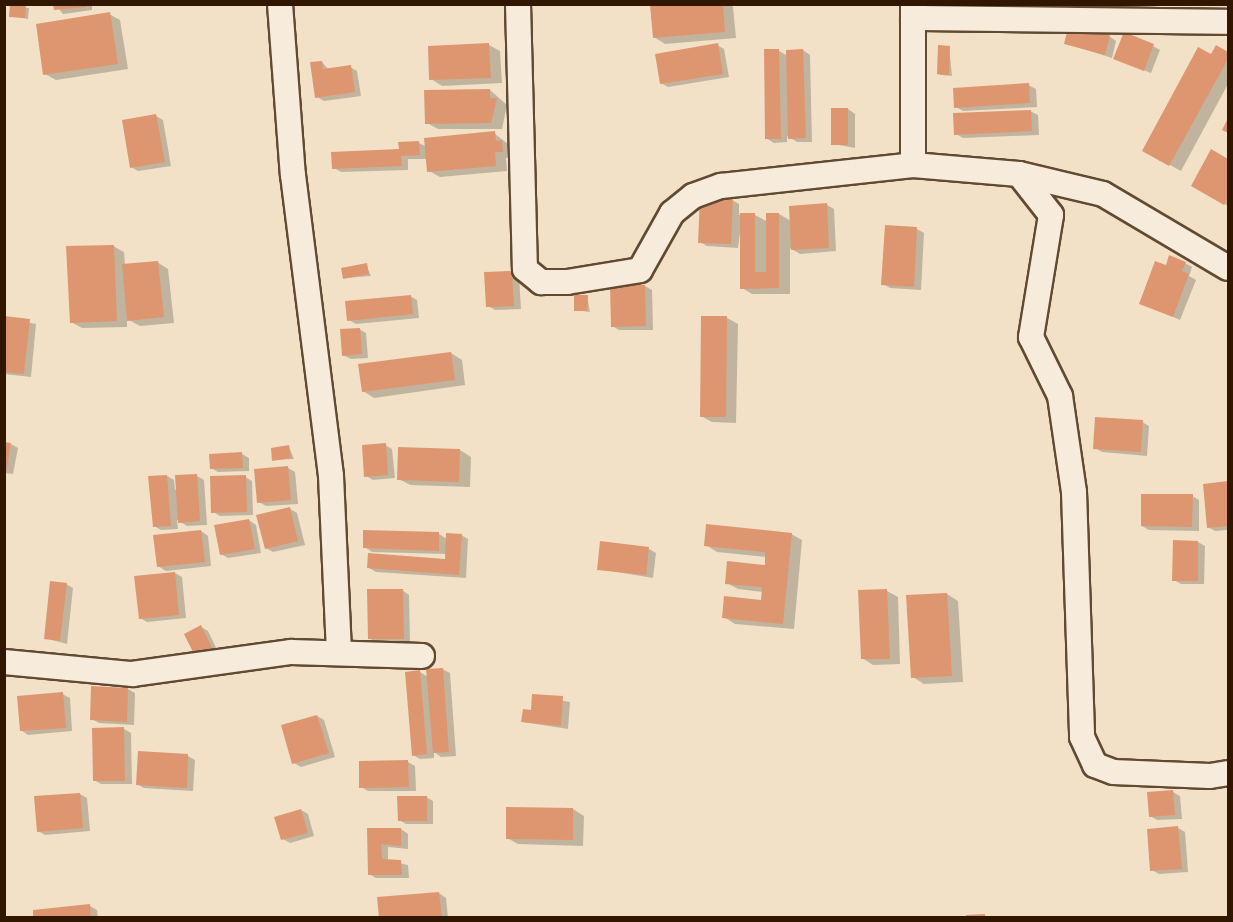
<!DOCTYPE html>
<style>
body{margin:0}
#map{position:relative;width:1233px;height:922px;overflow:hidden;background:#f2e1c7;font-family:"IM FELL DW Pica",serif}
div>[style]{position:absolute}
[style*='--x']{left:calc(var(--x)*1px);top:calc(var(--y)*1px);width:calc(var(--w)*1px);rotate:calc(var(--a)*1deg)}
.shadow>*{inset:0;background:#0003}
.building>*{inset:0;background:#de9670}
.roads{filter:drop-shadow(2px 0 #624a32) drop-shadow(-2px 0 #624a32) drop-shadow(0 2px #624a32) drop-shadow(0 -2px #624a32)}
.street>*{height:24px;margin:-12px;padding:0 12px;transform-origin:12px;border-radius:12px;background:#f7ecdb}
span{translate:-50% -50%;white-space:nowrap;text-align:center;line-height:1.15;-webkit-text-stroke:6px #f7ecdb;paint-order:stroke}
.frame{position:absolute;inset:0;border:6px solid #321700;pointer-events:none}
</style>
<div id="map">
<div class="shadow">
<i style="clip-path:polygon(55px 4px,92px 4px,92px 10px,63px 14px)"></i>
<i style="clip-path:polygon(729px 4px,733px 7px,736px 38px,665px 44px,654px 37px,652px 6px)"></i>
<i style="clip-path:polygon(11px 5px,29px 8px,28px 19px,10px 16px)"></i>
<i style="clip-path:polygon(109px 14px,120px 20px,128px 69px,56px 80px,45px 74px)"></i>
<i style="clip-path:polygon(1109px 36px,1116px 41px,1112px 58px,1065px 43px)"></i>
<i style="clip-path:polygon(489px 45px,500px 51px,502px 83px,442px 86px,431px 79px)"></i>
<i style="clip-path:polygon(717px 45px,724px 49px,729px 77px,668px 87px,661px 83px)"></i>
<i style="clip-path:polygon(1153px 46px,1160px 50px,1151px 73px,1122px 62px)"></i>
<i style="clip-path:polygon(949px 47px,952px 76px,941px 75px,938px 74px)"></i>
<i style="clip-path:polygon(1216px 47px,1228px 53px,1228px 84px,1181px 171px,1144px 151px)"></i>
<i style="clip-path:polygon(803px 50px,810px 55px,812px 142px,797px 142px,787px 136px,787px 142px,774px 143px,766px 138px,779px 51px,788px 56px)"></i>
<i style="clip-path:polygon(322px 62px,329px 70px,350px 67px,357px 71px,361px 96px,324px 101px,317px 97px)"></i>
<i style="clip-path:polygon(1028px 85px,1036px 89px,1037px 107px,963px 111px,956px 107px)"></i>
<i style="clip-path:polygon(490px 90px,507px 105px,502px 129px,438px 129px,427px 123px)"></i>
<i style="clip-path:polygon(848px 109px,855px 114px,855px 148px,833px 144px)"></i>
<i style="clip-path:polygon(1030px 111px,1038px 115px,1039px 135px,963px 138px,956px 134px)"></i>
<i style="clip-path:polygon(156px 116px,163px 120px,171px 166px,138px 171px,131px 167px)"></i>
<i style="clip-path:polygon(494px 133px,513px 148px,513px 157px,506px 158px,507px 171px,440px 177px,429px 171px,428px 159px,408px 159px,408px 170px,341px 172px,334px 168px,419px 143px,427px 147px)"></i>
<i style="clip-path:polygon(1212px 151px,1228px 160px,1228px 206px,1193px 186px)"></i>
<i style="clip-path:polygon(732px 200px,739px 204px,739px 215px,755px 215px,768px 222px,779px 214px,791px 221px,827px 205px,834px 209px,836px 251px,800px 254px,790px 248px,790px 294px,752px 294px,742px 288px,742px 217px,738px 248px,707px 246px,700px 242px)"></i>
<i style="clip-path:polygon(917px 229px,924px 233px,921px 290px,890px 288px,883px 284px)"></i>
<i style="clip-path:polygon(113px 246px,124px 252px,125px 265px,157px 262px,168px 269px,174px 323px,140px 326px,127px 319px,127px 327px,82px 328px,71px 322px)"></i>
<i style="clip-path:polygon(1185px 263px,1192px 267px,1189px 276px,1196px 280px,1180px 320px,1141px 303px,1166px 267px)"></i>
<i style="clip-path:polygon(366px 265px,371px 276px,344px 278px)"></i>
<i style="clip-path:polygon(512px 272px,519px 276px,521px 309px,495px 310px,488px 306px)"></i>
<i style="clip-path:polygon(645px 286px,652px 290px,653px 330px,619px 330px,612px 326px)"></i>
<i style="clip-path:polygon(410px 296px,417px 300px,419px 318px,356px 324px,349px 320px)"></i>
<i style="clip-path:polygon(587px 296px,590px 312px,575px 310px)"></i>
<i style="clip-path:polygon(4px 318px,36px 324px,31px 377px,4px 374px)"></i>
<i style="clip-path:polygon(727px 318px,738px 324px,736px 423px,712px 422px,701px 416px)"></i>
<i style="clip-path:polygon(359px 329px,366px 333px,368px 358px,351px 359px,343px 355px)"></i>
<i style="clip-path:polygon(451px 353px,462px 360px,465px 385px,374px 398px,363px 391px)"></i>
<i style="clip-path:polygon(1142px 422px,1149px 426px,1147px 456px,1102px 452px,1095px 448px)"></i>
<i style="clip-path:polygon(11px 444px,18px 448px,13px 474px,4px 473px)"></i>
<i style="clip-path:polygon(385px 445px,392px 449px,395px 478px,373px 480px,366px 476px)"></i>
<i style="clip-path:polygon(289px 447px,294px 459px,274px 460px)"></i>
<i style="clip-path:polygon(460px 450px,471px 457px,470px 487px,410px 485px,399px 479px)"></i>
<i style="clip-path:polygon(242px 454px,249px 458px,249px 471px,218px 472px,211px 468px)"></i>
<i style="clip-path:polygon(288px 468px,295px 472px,298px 504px,266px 506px,259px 502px)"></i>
<i style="clip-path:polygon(167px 476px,174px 480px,175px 490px,197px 476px,204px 480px,207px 525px,187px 526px,177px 520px,178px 529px,161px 530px,154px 526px)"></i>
<i style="clip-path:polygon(245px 477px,252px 481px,253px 515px,220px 516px,213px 512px)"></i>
<i style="clip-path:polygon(1228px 483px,1228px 530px,1215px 531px,1208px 527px,1204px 485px)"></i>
<i style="clip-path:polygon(1192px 496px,1199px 500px,1199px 531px,1149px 530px,1142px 526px)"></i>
<i style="clip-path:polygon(290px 509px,297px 513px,305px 545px,273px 552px,266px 548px)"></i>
<i style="clip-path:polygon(249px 520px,256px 525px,261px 553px,228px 558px,221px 554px)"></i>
<i style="clip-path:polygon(201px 531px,208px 536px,211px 566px,166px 571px,158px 566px)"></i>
<i style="clip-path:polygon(439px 534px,447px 539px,461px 535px,468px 539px,466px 578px,376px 572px,369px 568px,446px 560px,446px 554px,372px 552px,365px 547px)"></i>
<i style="clip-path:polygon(791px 534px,802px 540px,794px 629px,735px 624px,724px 617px,762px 602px,763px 592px,738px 589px,727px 583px,766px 567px,767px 557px,717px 552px,706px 545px)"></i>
<i style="clip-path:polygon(1198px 542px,1205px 546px,1204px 584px,1181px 584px,1174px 580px)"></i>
<i style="clip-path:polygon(649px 549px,656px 553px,653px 578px,599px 569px)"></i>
<i style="clip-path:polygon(175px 573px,182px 577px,186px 618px,147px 622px,140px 618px)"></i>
<i style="clip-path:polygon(66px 584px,73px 588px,67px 644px,45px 638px)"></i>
<i style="clip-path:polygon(402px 590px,409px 595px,410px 642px,377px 643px,369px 638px)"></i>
<i style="clip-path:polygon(887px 591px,898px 597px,900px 664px,873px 665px,862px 658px)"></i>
<i style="clip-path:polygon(947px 594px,958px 601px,963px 682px,924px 684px,913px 677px)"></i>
<i style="clip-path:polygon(201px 627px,208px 631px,219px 654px,197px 657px)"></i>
<i style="clip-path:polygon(442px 669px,450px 673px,456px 756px,441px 757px,434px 752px,434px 758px,420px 759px,413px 755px,420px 672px,428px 677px)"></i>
<i style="clip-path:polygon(128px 689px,135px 693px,134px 725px,99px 723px,92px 719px)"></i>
<i style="clip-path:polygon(62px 694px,70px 698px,72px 731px,28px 735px,21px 730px)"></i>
<i style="clip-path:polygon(534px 696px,570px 702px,568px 729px,523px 722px,533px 712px)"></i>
<i style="clip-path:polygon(317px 716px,324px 720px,335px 757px,301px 767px,294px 763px)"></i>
<i style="clip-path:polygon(124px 729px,131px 733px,132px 784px,101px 784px,94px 780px)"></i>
<i style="clip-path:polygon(188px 756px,195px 760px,193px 791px,144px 788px,137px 784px)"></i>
<i style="clip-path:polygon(408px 762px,415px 766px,416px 791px,368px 791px,361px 787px)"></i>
<i style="clip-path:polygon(1173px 792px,1180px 796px,1182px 819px,1157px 820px,1150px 816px,1148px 794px)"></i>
<i style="clip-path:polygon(80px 794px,87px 798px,90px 831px,45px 835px,38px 831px)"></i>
<i style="clip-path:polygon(426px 797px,433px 801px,433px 824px,406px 824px,399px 820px)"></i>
<i style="clip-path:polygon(573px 809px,584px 816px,583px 846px,518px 844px,507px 838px)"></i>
<i style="clip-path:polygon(301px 810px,308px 814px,314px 836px,290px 843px,283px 839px)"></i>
<i style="clip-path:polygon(1178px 828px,1185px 832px,1188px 872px,1159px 874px,1152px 870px)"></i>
<i style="clip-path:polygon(401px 829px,408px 834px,408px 849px,388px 847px,388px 861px,408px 865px,409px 878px,376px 878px,369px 874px,369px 830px)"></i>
<i style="clip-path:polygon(439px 893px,446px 898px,448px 918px,380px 918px)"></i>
<i style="clip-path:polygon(90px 906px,97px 910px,98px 918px,35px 918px)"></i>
</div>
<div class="building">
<i style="clip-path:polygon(10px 4px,26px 4px,25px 18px,9px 17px)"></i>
<i style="clip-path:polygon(53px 4px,86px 4px,86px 7px,54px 10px)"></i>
<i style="clip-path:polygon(723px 4px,725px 32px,653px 38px,650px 5px)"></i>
<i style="clip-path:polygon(110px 12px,118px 64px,43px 75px,36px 24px)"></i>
<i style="clip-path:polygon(1069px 24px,1110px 35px,1105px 55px,1064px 44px)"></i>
<i style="clip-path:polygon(1124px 32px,1154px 44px,1144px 71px,1113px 59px)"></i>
<i style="clip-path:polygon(489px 43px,491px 78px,429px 80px,428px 46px)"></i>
<i style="clip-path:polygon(718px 43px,723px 74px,660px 84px,655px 54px)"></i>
<i style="clip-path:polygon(938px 45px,950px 46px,949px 75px,937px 74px)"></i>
<i style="clip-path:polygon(1216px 45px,1228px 52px,1228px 59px,1169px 166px,1142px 151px,1198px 47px,1211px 54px)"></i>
<i style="clip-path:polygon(764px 49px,779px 49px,781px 139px,765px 139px)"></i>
<i style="clip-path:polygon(803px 49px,806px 138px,788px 139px,786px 50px)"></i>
<i style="clip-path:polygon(322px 61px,323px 69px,351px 65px,355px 92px,315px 98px,310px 62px)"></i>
<i style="clip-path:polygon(1029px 83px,1030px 103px,954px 108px,953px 88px)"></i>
<i style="clip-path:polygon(490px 89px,490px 98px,497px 98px,491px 123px,425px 124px,424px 90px)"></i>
<i style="clip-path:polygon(831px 108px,848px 108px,848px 145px,831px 145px)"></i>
<i style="clip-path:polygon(1031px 110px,1032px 131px,954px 135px,953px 113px)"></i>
<i style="clip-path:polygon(156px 114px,165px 162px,130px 168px,122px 120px)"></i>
<i style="clip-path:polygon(1228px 118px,1228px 133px,1222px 130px)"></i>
<i style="clip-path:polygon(495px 131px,496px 141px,502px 140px,503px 152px,495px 152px,496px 166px,427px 172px,424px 138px)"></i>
<i style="clip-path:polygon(419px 141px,420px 155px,401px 156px,402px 166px,332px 169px,331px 152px,399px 149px,398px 142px)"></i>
<i style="clip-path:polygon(1211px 149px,1228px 159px,1228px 196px,1224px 205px,1191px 186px)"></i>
<i style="clip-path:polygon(700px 197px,733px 198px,731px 244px,698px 243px)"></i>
<i style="clip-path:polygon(827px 203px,829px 248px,791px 250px,789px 206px)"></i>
<i style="clip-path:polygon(740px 213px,755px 213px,755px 272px,766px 272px,766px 213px,779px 213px,779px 288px,740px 289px)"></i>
<i style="clip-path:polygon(885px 225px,917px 227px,914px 287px,881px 285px)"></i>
<i style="clip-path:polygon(114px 245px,117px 321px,70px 323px,66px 246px)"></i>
<i style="clip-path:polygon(1169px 255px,1186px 262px,1182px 271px,1189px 274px,1173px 317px,1139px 304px,1155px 261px,1166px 265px)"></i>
<i style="clip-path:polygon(158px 261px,164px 317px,127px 321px,122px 264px)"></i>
<i style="clip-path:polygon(367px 263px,369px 274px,343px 279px,341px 268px)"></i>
<i style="clip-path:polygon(512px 271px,514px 306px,486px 307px,484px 272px)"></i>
<i style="clip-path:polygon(610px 285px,645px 285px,646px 326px,611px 327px)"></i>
<i style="clip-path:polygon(411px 295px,413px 314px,347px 321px,345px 301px)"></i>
<i style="clip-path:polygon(574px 295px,588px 295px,587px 311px,574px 311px)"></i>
<i style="clip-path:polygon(4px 316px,30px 319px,24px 374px,4px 372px)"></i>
<i style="clip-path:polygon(701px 316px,727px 316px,726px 417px,700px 417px)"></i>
<i style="clip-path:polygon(360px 328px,362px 354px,342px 356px,340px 329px)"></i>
<i style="clip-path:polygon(451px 352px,455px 380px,362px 392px,358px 364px)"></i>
<i style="clip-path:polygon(1095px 417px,1143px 420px,1141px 452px,1093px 449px)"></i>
<i style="clip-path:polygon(4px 442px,11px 443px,6px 473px,4px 473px)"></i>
<i style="clip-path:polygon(386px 443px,388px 475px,364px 477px,362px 445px)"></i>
<i style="clip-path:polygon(289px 445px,291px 458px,272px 461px,271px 448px)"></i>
<i style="clip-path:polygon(398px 447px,460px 449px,459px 482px,397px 480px)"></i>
<i style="clip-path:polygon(242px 452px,243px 468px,210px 469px,209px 454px)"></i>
<i style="clip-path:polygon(288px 466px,291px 500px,257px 503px,254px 469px)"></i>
<i style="clip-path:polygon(197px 474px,200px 521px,178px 523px,175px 475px)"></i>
<i style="clip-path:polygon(167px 475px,171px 526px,153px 527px,148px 476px)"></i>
<i style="clip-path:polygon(246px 475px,247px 512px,211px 513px,210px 476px)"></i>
<i style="clip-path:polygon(1228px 481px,1228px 526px,1207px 528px,1203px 484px)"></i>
<i style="clip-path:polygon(1141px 494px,1193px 494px,1192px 527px,1141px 526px)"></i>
<i style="clip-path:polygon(290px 507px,298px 541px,265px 549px,256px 515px)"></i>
<i style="clip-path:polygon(249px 519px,255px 549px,220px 555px,214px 525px)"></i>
<i style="clip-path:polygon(706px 524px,792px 533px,783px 624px,722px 618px,724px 596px,761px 600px,762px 587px,725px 584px,727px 561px,765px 565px,765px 552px,704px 546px)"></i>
<i style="clip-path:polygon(201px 530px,205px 562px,157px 567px,153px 535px)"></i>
<i style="clip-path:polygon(363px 530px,439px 532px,439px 551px,363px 548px)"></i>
<i style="clip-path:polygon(446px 533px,462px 534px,459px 575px,367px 568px,368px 553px,445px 559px)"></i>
<i style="clip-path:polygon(1173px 540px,1198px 541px,1198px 581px,1172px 581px)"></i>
<i style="clip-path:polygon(600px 541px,649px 547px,646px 575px,597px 570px)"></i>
<i style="clip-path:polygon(175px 572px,179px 615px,139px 619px,134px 576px)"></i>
<i style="clip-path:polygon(50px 581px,67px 583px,60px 641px,44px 639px)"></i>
<i style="clip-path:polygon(367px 589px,403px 589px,404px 639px,368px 639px)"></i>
<i style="clip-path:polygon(887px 589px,890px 659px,861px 659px,858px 590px)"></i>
<i style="clip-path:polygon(947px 593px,952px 676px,911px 678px,906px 595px)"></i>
<i style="clip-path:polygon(201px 625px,213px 650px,196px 658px,184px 634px)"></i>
<i style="clip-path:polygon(443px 668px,449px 752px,433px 753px,426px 669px)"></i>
<i style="clip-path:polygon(420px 670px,427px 754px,412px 756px,405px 672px)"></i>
<i style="clip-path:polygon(91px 686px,128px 688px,127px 722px,90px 720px)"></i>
<i style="clip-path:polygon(63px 692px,66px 728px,20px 731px,17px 696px)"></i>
<i style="clip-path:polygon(532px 694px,563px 696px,561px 726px,521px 722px,523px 709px,531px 710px)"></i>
<i style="clip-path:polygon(317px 715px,329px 753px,292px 764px,281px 725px)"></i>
<i style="clip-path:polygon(124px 727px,125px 781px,93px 781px,92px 728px)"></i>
<i style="clip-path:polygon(138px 751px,188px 754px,187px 788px,136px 785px)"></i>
<i style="clip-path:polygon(408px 760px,409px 787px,359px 788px,359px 761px)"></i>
<i style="clip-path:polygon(1173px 790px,1175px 815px,1149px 817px,1147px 792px)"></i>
<i style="clip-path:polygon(80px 793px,83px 828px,37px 832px,34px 796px)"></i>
<i style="clip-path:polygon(397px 796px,427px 796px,427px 821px,398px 821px)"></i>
<i style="clip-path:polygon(506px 807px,573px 808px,573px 840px,506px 839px)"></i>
<i style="clip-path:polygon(301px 809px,308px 833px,281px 840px,274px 817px)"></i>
<i style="clip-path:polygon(1178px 826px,1182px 869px,1150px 871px,1147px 829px)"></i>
<i style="clip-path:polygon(367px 828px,401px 828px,401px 846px,381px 844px,382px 859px,401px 860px,402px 875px,368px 875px)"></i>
<i style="clip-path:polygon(439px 892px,442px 918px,379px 918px,377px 897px)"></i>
<i style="clip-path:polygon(90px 904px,91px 918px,33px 918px,33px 910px)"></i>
<i style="clip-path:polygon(985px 914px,985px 918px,966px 918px,966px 915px)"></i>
</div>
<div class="roads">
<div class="street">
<i style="--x:280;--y:4;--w:171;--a:85.7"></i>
<i style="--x:293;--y:175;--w:303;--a:82.8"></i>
<i style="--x:331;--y:476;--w:177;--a:87.4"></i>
<i style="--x:518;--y:4;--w:265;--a:88.5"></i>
<i style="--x:525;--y:269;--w:21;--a:39"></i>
<i style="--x:541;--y:282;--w:26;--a:0"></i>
<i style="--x:567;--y:282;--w:74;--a:-9.3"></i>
<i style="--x:640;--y:270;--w:65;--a:-60.7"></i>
<i style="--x:672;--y:213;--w:27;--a:-39"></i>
<i style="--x:693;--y:196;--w:30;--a:-20"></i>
<i style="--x:721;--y:186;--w:193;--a:-6.2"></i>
<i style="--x:913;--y:165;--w:106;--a:4.9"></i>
<i style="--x:1019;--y:174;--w:86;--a:13.4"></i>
<i style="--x:1103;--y:194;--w:145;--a:30.6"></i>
<i style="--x:913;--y:18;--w:315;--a:0.7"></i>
<i style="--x:913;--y:165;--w:161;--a:-90"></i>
<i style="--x:1019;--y:174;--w:52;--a:52"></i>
<i style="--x:1051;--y:215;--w:124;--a:99.3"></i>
<i style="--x:1031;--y:337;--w:66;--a:63.8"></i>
<i style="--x:1060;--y:396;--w:97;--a:81.7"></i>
<i style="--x:1074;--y:492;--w:245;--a:88.1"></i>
<i style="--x:1082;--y:737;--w:31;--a:65"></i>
<i style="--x:1095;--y:765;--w:19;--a:21"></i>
<i style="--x:1113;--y:772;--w:97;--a:2.4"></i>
<i style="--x:1210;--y:776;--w:18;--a:-9"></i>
<i style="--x:4;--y:662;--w:129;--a:5.4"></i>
<i style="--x:132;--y:674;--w:161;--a:-7.9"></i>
<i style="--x:291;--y:652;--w:131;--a:1.7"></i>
</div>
</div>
<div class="frame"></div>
</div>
